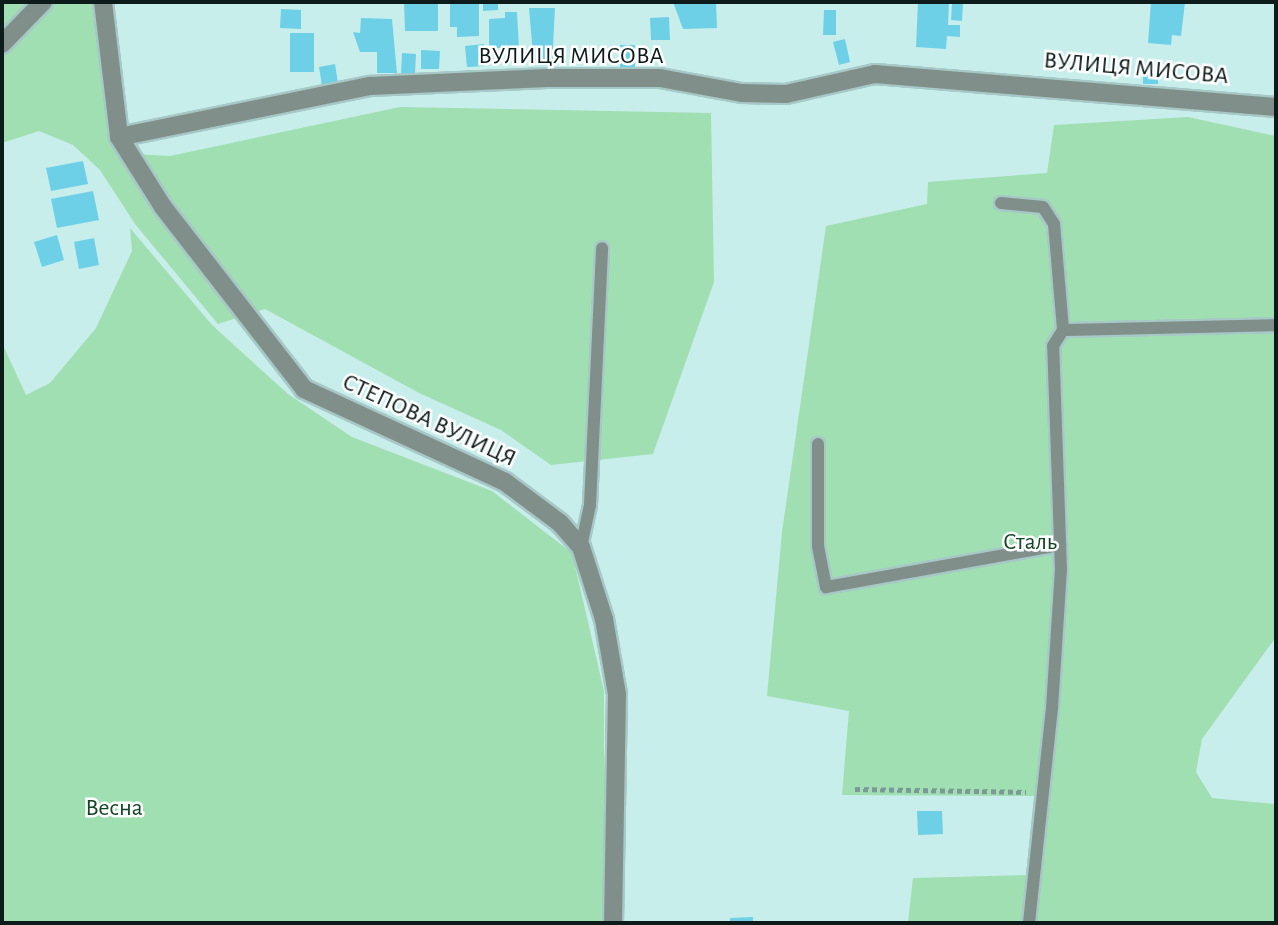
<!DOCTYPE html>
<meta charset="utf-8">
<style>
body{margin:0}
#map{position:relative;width:1278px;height:925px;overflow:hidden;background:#c8eeec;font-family:"Alegreya Sans",sans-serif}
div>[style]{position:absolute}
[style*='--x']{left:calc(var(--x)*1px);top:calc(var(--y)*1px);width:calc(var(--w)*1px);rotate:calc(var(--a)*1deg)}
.green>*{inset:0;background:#a0dfb1}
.building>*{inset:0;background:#6ed0e7}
.path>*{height:4.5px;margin-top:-2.25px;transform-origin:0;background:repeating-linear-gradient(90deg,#7c9997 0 5px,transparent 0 8.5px)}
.roads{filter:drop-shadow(2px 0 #a6c8c6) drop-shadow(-2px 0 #a6c8c6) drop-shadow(0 2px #a6c8c6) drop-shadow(0 -2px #a6c8c6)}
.service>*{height:12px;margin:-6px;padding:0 6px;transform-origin:6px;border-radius:6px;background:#818f8a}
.minor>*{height:18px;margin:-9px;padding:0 9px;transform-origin:9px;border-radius:9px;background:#818f8a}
span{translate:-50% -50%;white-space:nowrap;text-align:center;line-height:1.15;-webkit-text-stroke:5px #fff;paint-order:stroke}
.street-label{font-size:24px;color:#0d1b1a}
.park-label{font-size:24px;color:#134627}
.frame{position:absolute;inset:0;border:4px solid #0d1b1a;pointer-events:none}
</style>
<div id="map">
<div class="green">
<i style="clip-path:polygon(2px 2px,97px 2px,115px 153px,170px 156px,400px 107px,711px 113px,714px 282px,653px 454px,551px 465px,501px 430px,419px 393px,265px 309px,218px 324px,135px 224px,100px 170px,73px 145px,39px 131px,2px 143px)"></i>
<i style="clip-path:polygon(1188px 117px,1276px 136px,1276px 637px,1202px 739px,1196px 772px,1212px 798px,1276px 804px,1276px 923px,908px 923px,913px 878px,1026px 875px,1034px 796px,842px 795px,849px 711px,767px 696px,782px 532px,826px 226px,927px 204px,928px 182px,1047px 173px,1054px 125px)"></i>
<i style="clip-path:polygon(130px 228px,212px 325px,288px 394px,352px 437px,492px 491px,572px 553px,604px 691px,604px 923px,2px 923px,2px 343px,26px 395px,50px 383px,96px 328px,132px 251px)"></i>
</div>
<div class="building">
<i style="clip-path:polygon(404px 2px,438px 2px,438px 31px,405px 31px)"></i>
<i style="clip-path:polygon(479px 2px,479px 36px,457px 37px,457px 27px,450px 27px,450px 3px)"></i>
<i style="clip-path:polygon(483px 2px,498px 2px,498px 10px,483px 11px)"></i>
<i style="clip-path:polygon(673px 2px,716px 2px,717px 28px,683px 29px)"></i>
<i style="clip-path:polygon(918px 2px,949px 2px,948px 25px,960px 25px,960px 37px,947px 36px,946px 49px,916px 47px)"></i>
<i style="clip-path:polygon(1151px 2px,1185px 2px,1181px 36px,1172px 35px,1171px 45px,1148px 43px)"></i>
<i style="clip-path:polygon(952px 3px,963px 4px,962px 21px,951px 20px)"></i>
<i style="clip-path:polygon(529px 8px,555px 8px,552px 66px,534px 66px)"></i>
<i style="clip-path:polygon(281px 9px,301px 10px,301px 29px,280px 28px)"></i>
<i style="clip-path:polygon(824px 10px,836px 10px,836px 35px,823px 35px)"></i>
<i style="clip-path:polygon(505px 12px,517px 12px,519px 48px,489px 48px,489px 19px,505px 18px)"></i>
<i style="clip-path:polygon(669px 17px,670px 40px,651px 40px,650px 18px)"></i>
<i style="clip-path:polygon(361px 18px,392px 19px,397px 73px,377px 73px,377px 52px,360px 52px,353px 32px,360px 33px)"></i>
<i style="clip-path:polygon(290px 33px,314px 33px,314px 72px,290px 72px)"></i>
<i style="clip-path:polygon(845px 39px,850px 62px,839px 65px,833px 42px)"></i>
<i style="clip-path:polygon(484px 44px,485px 66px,467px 67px,465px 46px)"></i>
<i style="clip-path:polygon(620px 45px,635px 45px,635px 69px,620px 69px)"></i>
<i style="clip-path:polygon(421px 50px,440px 51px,439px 69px,421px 69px)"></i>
<i style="clip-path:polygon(402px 53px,416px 54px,415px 73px,401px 73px)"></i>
<i style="clip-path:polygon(335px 64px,338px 83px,322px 86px,319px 67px)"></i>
<i style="clip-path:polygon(1143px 73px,1158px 74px,1158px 84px,1143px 84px)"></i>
<i style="clip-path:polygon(83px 161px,88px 184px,51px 191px,46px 168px)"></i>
<i style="clip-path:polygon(93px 191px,99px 220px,57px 228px,51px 199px)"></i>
<i style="clip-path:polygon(57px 235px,64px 260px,42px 267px,34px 242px)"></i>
<i style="clip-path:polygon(94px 238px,99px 265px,79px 269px,74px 242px)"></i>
<i style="clip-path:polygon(917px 811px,942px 811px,943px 834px,918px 835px)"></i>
<i style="clip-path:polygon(753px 917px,753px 923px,730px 923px,730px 918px)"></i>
</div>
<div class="path">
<i style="--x:855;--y:789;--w:171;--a:1"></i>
</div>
<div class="roads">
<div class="service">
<i style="--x:1001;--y:203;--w:42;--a:5.4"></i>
<i style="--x:1043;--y:207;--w:20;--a:57"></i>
<i style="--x:1054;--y:224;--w:106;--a:85.1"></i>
<i style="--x:818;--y:444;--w:102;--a:90"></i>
<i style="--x:818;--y:546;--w:42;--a:79"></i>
<i style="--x:826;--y:587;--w:238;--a:-10.2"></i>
<i style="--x:581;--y:547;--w:43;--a:-77.9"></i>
<i style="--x:590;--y:505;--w:257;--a:-87.3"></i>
<i style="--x:1029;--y:923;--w:216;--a:-83.9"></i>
<i style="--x:1052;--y:708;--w:138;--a:-86.3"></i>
<i style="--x:1061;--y:570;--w:224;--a:-92"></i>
<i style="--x:1053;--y:346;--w:19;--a:-58"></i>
<i style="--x:1063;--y:330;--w:213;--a:-1.3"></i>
</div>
<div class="minor">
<i style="--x:103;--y:2;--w:136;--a:83.2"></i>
<i style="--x:119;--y:137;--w:83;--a:57.8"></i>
<i style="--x:163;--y:207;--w:230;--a:52.2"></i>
<i style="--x:304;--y:389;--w:221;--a:24.8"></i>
<i style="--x:505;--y:482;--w:69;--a:36.7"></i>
<i style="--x:560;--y:523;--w:32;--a:49"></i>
<i style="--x:581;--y:547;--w:76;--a:72.3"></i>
<i style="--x:604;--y:619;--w:76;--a:80.2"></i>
<i style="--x:617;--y:694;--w:229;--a:91"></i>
<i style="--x:2;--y:44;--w:59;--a:-45.7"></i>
<i style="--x:119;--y:137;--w:256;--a:-11.5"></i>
<i style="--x:370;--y:86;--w:177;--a:-2.6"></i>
<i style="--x:547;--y:78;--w:113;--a:0"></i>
<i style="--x:660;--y:78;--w:83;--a:10.4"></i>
<i style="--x:742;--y:93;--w:44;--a:1.3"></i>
<i style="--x:786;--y:94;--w:91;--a:-12.7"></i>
<i style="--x:875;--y:74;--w:402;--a:4.7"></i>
</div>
</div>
<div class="street-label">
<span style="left:571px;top:57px">ВУЛИЦЯ МИСОВА</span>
<span style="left:1136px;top:69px;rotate:5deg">ВУЛИЦЯ МИСОВА</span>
<span style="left:429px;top:421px;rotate:25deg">СТЕПОВА ВУЛИЦЯ</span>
</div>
<div class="park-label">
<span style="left:1030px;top:543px">Сталь</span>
<span style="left:114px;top:809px">Весна</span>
</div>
<div class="frame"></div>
</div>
